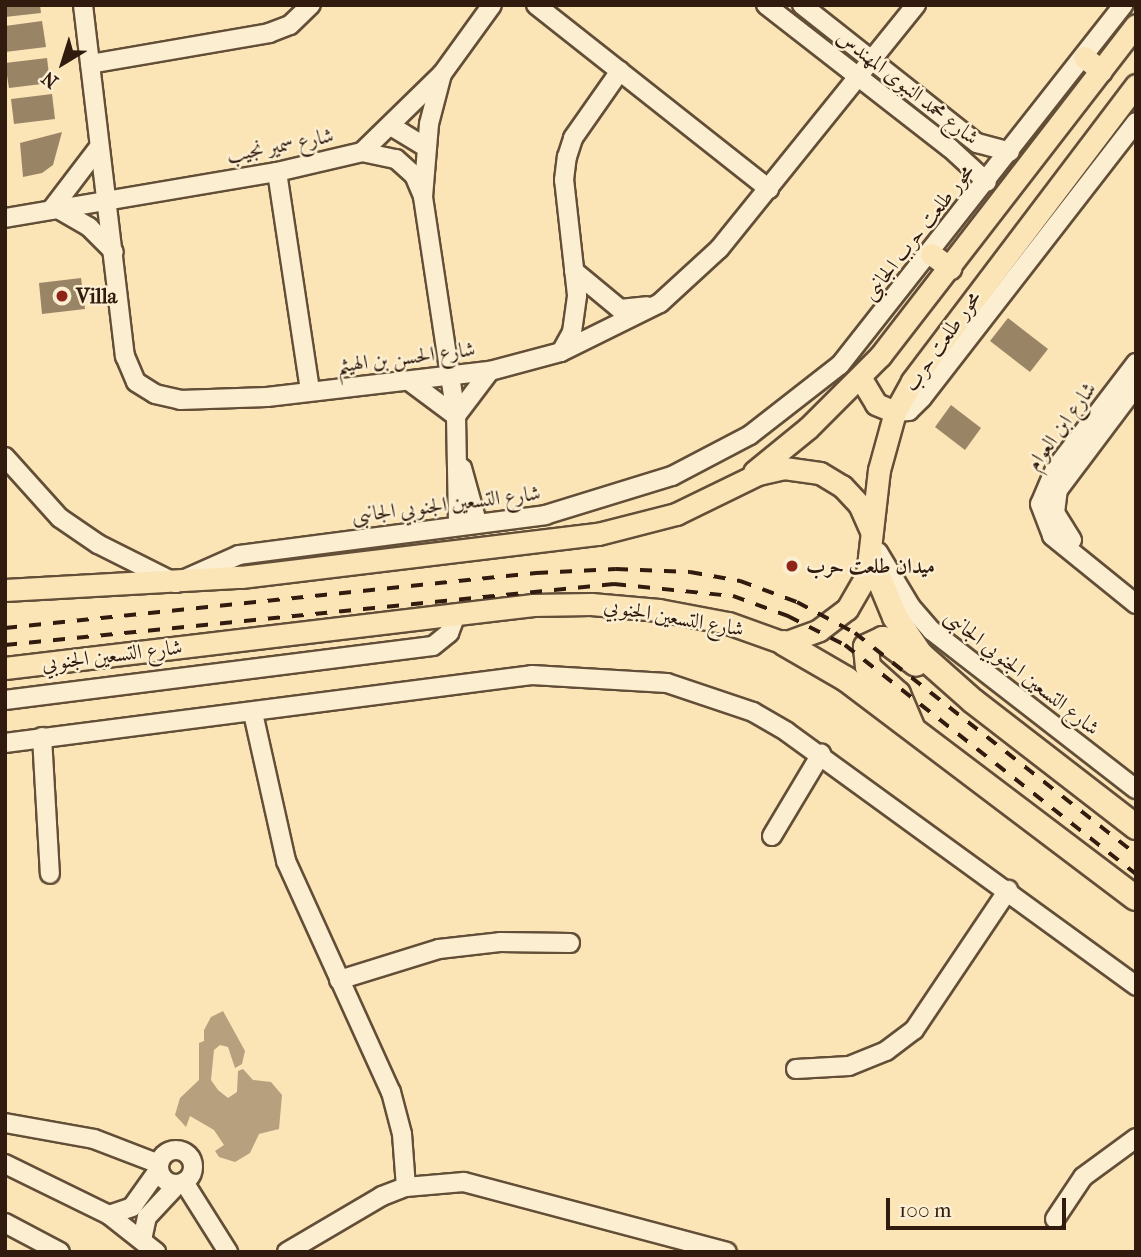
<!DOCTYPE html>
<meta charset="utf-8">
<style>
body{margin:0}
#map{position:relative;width:1141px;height:1257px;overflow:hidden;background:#fbe5b7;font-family:"IM FELL French Canon",Amiri,serif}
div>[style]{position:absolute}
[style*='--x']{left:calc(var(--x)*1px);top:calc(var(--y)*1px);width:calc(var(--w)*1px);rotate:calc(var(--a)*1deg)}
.water>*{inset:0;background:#b6a07e}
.building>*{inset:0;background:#9a8466}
.roads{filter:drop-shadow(2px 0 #634e38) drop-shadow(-2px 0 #634e38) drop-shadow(0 2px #634e38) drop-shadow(0 -2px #634e38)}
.minor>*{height:18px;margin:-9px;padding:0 9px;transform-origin:9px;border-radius:9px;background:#fceed0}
.minor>.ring{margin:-9px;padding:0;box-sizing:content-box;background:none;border:18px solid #fceed0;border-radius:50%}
.major>*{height:21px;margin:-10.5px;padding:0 10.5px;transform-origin:10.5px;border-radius:10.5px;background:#fbe5b7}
.highway>*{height:24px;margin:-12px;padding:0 12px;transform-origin:12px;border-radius:12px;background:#fbe5b7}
.rail>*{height:3.5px;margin-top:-1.75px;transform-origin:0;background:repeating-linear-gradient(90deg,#301b0e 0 12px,transparent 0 24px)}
.dots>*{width:19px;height:19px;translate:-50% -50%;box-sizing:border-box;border:4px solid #fceed0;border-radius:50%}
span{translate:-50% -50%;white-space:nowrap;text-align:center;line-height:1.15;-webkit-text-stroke:5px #fceed0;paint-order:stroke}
.street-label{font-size:21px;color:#301b0e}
.poi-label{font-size:21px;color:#301b0e;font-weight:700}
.left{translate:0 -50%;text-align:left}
.frame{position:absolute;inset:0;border:7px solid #301b0e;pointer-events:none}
.north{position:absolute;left:28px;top:28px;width:70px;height:70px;-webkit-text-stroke:5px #fceed0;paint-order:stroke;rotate:218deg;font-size:19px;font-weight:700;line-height:28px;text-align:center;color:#301b0e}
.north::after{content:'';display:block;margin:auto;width:24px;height:32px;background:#301b0e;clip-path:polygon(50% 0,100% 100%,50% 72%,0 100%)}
.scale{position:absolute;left:886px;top:1198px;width:180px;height:32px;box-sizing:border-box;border:4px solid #301b0e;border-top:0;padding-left:9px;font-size:21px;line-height:24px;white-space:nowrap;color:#301b0e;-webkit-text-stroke:5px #fceed0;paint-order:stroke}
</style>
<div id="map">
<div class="water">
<i style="clip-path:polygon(223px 1011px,245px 1051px,242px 1064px,235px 1068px,228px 1047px,220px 1045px,214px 1050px,211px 1080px,218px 1090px,228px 1098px,237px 1092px,238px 1071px,243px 1069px,253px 1080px,271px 1082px,282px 1095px,279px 1129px,259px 1134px,250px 1153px,235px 1162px,219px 1157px,215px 1151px,224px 1145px,214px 1130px,190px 1116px,186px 1127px,175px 1115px,180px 1098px,199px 1080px,199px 1043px,204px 1041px,204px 1030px,211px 1017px)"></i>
</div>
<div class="building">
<i style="clip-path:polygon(5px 5px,40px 5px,41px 13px,5px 17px)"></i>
<i style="clip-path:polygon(42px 21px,46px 47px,5px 52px,5px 26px)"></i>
<i style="clip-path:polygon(47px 58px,50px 83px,9px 88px,5px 63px)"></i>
<i style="clip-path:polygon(52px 94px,55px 119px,14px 124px,11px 99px)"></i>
<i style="clip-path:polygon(62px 132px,53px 165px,42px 173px,23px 177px,20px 143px)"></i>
<i style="clip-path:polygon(81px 278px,85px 309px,42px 314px,39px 283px)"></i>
<i style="clip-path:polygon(1008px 318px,1048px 349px,1030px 372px,990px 341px)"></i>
<i style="clip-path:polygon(951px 405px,981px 428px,965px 450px,935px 427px)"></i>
</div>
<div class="roads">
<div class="minor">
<i style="--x:83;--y:5;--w:354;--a:83.2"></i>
<i style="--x:125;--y:356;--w:28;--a:67"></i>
<i style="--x:136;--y:382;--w:22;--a:32"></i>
<i style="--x:155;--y:394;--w:26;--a:13"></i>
<i style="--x:180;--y:400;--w:87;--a:-2"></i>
<i style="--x:267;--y:397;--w:225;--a:-6.7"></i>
<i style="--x:490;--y:371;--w:73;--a:-15"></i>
<i style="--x:561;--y:352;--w:110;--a:-26.3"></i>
<i style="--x:660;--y:303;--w:80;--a:-42.5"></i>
<i style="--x:719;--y:249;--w:314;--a:-51.1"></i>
<i style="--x:536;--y:5;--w:297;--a:38.3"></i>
<i style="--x:766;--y:5;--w:233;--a:37.9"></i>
<i style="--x:950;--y:148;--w:50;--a:42.6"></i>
<i style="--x:802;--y:5;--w:223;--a:38.3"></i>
<i style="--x:977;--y:143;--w:34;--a:15"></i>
<i style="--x:90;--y:64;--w:182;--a:-9.8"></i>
<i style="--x:269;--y:33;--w:22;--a:-21"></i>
<i style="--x:290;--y:25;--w:29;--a:-44"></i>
<i style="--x:442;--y:74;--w:52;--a:104.6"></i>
<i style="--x:429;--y:124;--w:73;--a:94.7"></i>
<i style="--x:423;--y:197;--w:221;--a:81.4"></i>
<i style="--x:456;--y:416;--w:108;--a:88.9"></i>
<i style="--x:391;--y:126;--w:42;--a:31.4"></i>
<i style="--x:362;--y:152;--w:35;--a:12"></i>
<i style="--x:396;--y:159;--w:24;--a:42"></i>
<i style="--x:414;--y:175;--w:21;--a:67"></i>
<i style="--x:277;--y:172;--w:221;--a:81.4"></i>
<i style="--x:58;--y:209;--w:36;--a:30"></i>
<i style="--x:89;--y:227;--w:35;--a:45"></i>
<i style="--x:51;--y:210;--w:79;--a:-52.7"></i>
<i style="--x:5;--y:218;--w:276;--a:-9.6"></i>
<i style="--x:277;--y:172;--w:87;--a:-13.2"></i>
<i style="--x:362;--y:152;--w:112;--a:-44.3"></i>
<i style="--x:442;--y:74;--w:85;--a:-54.1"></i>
<i style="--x:574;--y:271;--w:60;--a:39.6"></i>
<i style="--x:620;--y:309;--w:27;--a:-6"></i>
<i style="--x:561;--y:352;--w:23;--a:-61"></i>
<i style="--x:572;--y:332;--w:37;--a:-82"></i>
<i style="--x:577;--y:295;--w:116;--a:-96.4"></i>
<i style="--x:564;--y:180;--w:23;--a:-83"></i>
<i style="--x:567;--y:157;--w:20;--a:-72"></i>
<i style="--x:573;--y:138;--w:82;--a:-55"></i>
<i style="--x:1136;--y:363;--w:133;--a:127.4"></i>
<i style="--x:1055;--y:469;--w:38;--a:113"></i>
<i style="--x:1040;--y:504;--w:34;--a:69"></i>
<i style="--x:1052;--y:536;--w:108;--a:39"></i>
<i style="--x:409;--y:381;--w:59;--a:36.7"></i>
<i style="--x:456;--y:416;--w:56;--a:-52.9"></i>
<i style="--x:895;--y:412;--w:14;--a:-4"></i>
<i style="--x:909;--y:411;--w:18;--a:-45"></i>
<i style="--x:922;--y:398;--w:349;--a:-52.2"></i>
<i style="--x:5;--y:457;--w:82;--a:48"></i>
<i style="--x:60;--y:518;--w:46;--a:34.4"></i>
<i style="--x:98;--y:544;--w:87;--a:26.6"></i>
<i style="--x:176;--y:583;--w:69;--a:-24"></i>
<i style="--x:239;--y:555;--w:309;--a:-7.4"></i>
<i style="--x:545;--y:515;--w:133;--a:-17.1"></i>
<i style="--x:672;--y:476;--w:88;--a:-27.7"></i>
<i style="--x:750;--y:435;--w:114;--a:-37.9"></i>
<i style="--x:840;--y:365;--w:458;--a:-51.8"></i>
<i style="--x:462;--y:468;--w:56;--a:74.5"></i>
<i style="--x:1072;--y:540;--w:32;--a:-122"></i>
<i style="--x:1055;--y:513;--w:23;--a:-83"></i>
<i style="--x:1058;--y:490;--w:130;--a:-53.1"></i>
<i style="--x:878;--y:552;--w:64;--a:59"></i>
<i style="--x:911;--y:607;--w:32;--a:49"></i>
<i style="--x:932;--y:631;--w:258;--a:37.8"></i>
<i style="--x:5;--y:700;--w:431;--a:-7.2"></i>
<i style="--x:433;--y:646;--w:21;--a:-39"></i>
<i style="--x:449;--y:633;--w:19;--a:-69"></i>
<i style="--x:253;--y:713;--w:152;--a:77.4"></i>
<i style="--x:286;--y:861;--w:254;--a:65.6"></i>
<i style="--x:391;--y:1092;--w:43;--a:75.3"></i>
<i style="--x:402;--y:1134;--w:53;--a:85.7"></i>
<i style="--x:42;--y:737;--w:137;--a:86.7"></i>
<i style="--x:5;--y:743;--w:531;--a:-7.35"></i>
<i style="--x:532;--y:675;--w:135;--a:3.4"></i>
<i style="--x:667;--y:683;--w:91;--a:18.6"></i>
<i style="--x:753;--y:712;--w:39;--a:30"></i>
<i style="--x:787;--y:732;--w:432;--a:36"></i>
<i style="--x:772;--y:836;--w:96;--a:-59.1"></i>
<i style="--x:339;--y:980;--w:105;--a:-17.2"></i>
<i style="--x:439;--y:949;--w:61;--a:-6.5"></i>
<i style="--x:500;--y:942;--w:70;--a:0.8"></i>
<i style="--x:796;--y:1069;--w:53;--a:-3.2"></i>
<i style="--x:849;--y:1066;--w:40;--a:-22"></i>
<i style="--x:886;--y:1051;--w:35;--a:-37"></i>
<i style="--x:914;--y:1030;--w:169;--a:-56.1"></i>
<i style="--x:5;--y:1123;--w:90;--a:10.2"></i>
<i style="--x:94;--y:1139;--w:70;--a:21"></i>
<i class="ring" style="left:159px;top:1150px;width:16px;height:16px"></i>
<i style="--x:5;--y:1164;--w:116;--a:26.1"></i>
<i style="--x:109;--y:1215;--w:60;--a:38.2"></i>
<i style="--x:184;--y:1182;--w:83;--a:57.8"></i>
<i style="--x:109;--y:1215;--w:24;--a:-19"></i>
<i style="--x:132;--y:1207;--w:47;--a:-54.6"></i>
<i style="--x:1055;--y:1219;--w:50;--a:-56.3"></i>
<i style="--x:1083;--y:1177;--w:66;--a:-36.3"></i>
<i style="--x:5;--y:1223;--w:62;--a:27.8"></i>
<i style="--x:142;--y:1240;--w:24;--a:-78"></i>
<i style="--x:147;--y:1217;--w:45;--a:-46.8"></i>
<i style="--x:287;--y:1252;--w:110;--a:-30.5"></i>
<i style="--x:382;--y:1196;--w:26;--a:-21"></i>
<i style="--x:406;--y:1187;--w:58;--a:-4.9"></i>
<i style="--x:464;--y:1182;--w:272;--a:14.9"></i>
</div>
<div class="major">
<i style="--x:1084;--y:57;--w:22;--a:39"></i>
<i style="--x:931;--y:254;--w:24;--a:36"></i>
<i style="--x:860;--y:377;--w:31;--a:59"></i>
<i style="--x:876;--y:404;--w:21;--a:23"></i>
<i style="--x:754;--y:472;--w:70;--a:-39.2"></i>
<i style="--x:808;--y:428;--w:102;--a:-45"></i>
<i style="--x:880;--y:356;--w:418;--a:-52.3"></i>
<i style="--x:5;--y:590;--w:236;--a:-3.2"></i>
<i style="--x:241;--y:577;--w:360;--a:-6.9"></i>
<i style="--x:598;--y:534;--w:81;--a:-14.4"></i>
<i style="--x:676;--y:514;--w:91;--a:-26"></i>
<i style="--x:758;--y:474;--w:27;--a:-13"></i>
<i style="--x:784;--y:468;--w:36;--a:8"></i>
<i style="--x:820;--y:473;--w:26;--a:31"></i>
<i style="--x:842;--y:486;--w:25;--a:47"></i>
<i style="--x:859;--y:504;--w:30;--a:66"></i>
<i style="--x:5;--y:668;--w:532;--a:-6.8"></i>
<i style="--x:533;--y:605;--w:58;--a:-1"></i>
<i style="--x:591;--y:604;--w:68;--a:5"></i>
<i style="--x:659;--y:610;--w:70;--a:10.7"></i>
<i style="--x:728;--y:623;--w:59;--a:19.7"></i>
<i style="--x:784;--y:643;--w:37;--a:-20"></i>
<i style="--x:819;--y:630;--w:35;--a:-37"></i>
<i style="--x:847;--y:609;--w:39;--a:-60"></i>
<i style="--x:867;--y:575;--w:106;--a:-83.5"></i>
<i style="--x:879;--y:470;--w:60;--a:-74.6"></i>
<i style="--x:895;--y:412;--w:35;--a:-61"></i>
<i style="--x:912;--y:381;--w:371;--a:-52.9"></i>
</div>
<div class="highway">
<i style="--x:871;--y:559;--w:63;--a:67.5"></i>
<i style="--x:895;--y:617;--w:45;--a:56"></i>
<i style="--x:920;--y:654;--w:71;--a:41.6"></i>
<i style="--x:973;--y:701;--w:206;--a:37.7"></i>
<i style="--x:784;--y:643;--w:72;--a:30.1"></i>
<i style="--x:846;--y:679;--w:363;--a:37.1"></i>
<i style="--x:912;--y:727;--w:36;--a:-113"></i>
<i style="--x:898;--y:694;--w:40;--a:-138"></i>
<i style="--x:868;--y:667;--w:20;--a:-96"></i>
<i style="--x:866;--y:647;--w:19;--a:-25"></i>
<i style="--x:883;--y:639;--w:41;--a:37.1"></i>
</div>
</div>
<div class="rail">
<i style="--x:5;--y:628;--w:534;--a:-5.91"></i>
<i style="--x:536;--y:573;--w:80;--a:-2.9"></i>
<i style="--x:616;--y:569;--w:74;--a:2.3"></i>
<i style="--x:690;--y:572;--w:51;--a:10.2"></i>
<i style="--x:740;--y:581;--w:61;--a:20.2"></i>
<i style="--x:797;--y:602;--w:66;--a:28.1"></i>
<i style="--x:855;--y:633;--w:357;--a:38.2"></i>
<i style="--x:5;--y:645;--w:612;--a:-5.72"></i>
<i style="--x:614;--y:584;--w:120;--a:5.8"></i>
<i style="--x:733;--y:596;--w:59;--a:20"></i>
<i style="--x:788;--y:616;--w:64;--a:27"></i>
<i style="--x:845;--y:645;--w:370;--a:38.2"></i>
</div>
<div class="dots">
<i style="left:62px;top:296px;background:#8f2418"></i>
<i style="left:792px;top:566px;background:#8f2418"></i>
</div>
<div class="street-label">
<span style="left:908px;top:87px;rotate:38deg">شارع محمد النبوى المهندس</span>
<span style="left:280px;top:145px;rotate:-11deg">شارع سمير نجيب</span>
<span style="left:918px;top:232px;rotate:-52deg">محور طلعت حرب الجانبى</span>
<span style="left:942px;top:341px;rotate:-55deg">محور طلعت حرب</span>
<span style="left:406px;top:357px;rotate:-7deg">شارع الحسن بن الهيثم</span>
<span style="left:1061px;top:426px;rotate:-54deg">شارع ابن العوام</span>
<span style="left:446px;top:504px;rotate:-7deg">شارع التسعين الجنوبي الجانبى</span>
<span style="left:674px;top:617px;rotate:10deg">شارع التسعين الجنوبي</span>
<span style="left:112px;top:655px;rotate:-7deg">شارع التسعين الجنوبي</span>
<span style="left:1022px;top:672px;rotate:38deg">شارع التسعين الجنوبي الجانبى</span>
</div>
<div class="poi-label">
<span class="left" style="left:76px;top:296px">Villa</span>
<span class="left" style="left:806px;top:566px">ميدان طلعت حرب</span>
</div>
<div class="frame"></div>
<div class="north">N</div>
<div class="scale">100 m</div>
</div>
